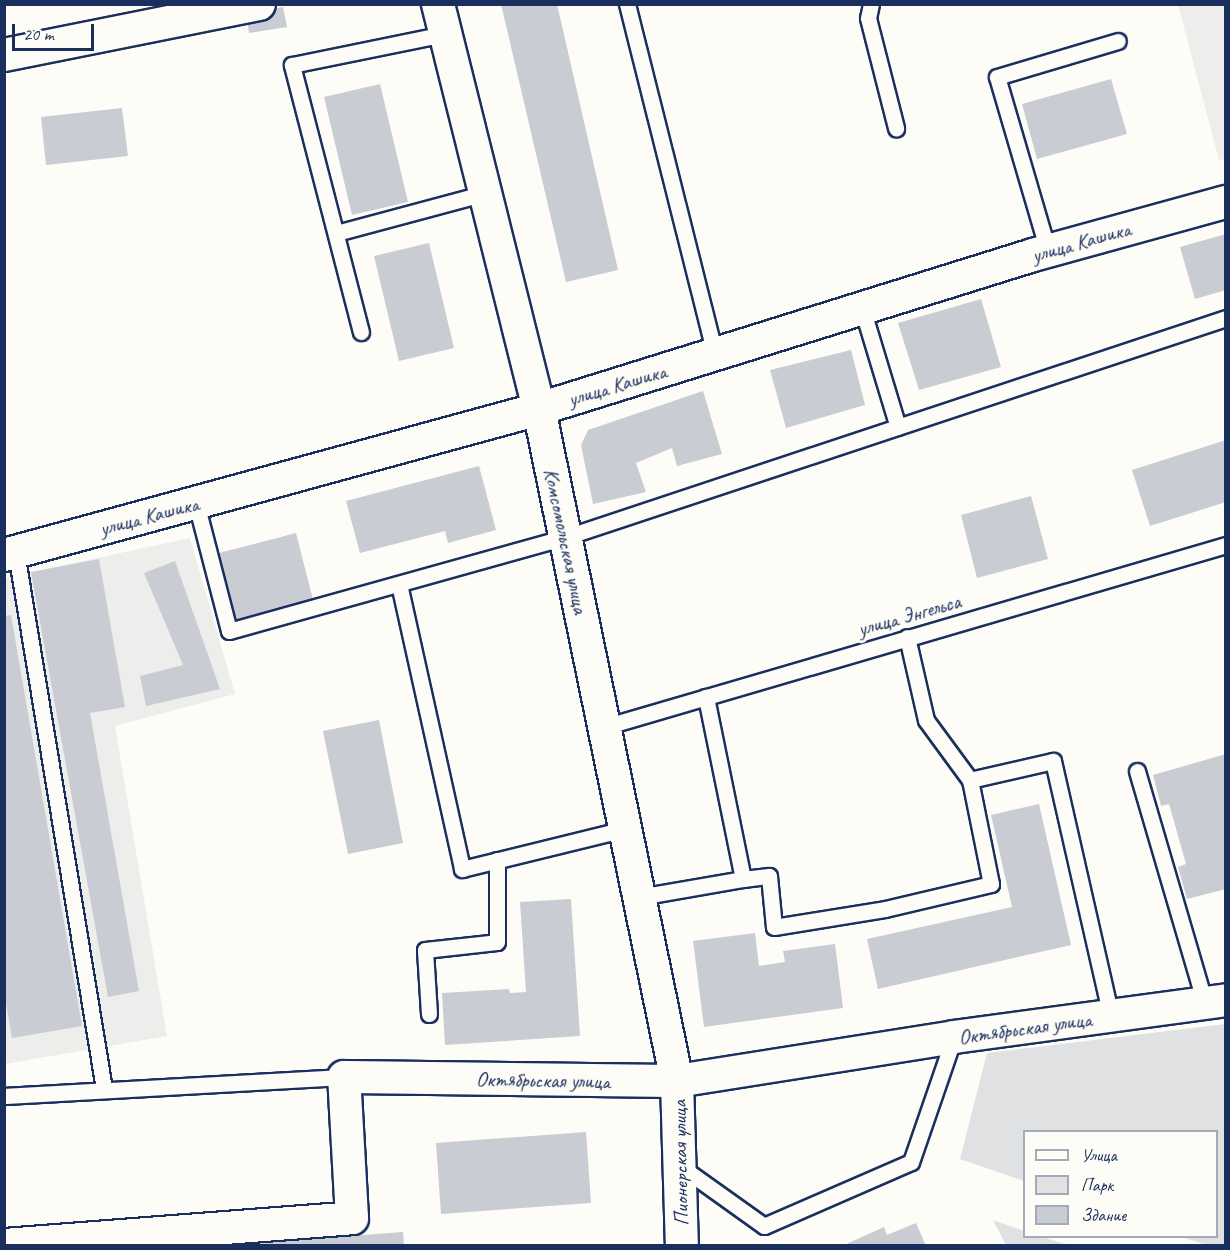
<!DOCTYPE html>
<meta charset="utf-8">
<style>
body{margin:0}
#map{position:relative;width:1230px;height:1250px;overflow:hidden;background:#fdfcf7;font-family:Caveat,sans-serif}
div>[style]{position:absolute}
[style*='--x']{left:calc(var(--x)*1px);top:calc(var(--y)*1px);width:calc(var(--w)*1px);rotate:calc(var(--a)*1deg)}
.built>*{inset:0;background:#edeeec}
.green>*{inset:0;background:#e0e1e3}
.building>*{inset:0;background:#c9ccd3}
.roads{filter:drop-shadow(2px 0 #1b2f5e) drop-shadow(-2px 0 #1b2f5e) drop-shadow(0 2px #1b2f5e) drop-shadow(0 -2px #1b2f5e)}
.lane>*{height:15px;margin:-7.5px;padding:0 7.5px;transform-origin:7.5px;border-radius:7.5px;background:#fdfcf7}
.street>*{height:32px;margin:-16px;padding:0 16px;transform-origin:16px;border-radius:16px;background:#fdfcf7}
span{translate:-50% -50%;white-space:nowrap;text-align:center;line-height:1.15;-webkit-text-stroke:6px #fdfcf7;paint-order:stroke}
.street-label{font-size:21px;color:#1b2f5e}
.frame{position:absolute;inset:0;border:6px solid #1b2f5e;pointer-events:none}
.legend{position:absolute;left:1023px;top:1130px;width:195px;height:108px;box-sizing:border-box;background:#fdfcf7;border:2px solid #a3aaba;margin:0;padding:8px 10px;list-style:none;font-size:18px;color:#1b2f5e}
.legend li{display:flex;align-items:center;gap:12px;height:30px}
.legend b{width:30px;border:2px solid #a3aaba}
.scale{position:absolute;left:12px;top:24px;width:82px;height:27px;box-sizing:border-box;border:3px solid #1b2f5e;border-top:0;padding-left:8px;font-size:18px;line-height:21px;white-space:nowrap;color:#1b2f5e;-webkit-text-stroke:4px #fdfcf7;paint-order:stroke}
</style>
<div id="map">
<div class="built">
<i style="clip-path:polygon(1178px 5px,1225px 5px,1225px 159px,1219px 160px)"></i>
<i style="clip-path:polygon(190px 538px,235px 694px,115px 726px,167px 1036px,5px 1064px,4px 578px)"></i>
</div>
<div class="green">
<i style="clip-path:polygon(1225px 1024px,1225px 1245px,1207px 1245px,1181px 1237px,1216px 1236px,1216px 1132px,1024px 1132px,1024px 1181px,960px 1159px,987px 1053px)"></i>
<i style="clip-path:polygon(993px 1220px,1024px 1231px,1024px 1236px,1042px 1237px,1068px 1245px,1006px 1245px)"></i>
</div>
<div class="building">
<i style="clip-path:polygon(501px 4px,557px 4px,618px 270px,566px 282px)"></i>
<i style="clip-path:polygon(283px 7px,287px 27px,249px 33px,246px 14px)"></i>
<i style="clip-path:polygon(1111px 79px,1127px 134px,1037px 159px,1022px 104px)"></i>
<i style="clip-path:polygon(380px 84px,408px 202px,352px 215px,324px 97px)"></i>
<i style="clip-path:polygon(122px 108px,128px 156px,46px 165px,41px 117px)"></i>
<i style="clip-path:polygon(1226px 234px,1226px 290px,1195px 299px,1180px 247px)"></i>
<i style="clip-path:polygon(429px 243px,454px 348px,399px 361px,374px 256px)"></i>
<i style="clip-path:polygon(981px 299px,1001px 367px,919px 390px,898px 323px)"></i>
<i style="clip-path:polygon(851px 350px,865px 405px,786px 428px,770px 370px)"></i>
<i style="clip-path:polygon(703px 391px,722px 454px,677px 466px,672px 448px,636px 463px,646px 492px,593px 504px,581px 445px,588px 430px)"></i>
<i style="clip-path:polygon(1226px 440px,1226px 502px,1150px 526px,1132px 470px)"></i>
<i style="clip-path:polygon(479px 466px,496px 530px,448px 543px,445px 531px,360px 553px,346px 501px)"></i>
<i style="clip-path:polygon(1031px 496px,1048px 559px,977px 578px,961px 515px)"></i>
<i style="clip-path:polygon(296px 533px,313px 600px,236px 620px,219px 553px)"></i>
<i style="clip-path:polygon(99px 559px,125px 707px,90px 713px,139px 991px,108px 997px,31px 572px)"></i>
<i style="clip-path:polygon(175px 561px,220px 689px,146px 706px,140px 676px,183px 665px,144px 573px)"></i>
<i style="clip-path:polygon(11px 615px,82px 1026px,12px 1038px,4px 992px,4px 616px)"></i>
<i style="clip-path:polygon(379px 720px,403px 843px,348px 854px,323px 731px)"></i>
<i style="clip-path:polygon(1226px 754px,1226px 889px,1187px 899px,1178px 867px,1186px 864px,1169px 804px,1161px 806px,1153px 775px)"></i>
<i style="clip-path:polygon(1039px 804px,1071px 945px,878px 989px,867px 939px,1012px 907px,991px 815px)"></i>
<i style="clip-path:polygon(571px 899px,580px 1036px,445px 1045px,442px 993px,509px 989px,510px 993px,526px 992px,520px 902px)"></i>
<i style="clip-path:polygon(755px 933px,759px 966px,785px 962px,783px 951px,835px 944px,843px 1008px,704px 1027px,693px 941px)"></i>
<i style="clip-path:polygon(586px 1132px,591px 1203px,441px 1214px,436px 1143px)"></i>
<i style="clip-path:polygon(916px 1223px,926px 1246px,842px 1246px,884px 1227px,887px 1235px)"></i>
<i style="clip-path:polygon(403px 1232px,404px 1246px,245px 1246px,244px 1244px)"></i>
</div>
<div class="roads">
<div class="lane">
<i style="--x:627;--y:4;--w:361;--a:75.9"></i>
<i style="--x:871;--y:4;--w:14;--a:102"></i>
<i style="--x:868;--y:18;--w:114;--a:75.7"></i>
<i style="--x:336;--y:233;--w:154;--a:-15"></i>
<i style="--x:1048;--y:251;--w:181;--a:-106.3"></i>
<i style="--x:997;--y:77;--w:126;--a:-16.6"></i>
<i style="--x:862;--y:308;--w:124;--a:73.2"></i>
<i style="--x:361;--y:332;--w:276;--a:-104.5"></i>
<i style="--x:292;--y:65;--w:156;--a:-11.5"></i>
<i style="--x:196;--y:503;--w:132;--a:75.5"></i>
<i style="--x:229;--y:631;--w:350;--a:-15.6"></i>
<i style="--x:566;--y:537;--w:695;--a:-18.36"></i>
<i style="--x:16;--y:552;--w:544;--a:80.69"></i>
<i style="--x:399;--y:584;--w:292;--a:77.5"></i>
<i style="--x:462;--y:869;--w:168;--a:-13.8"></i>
<i style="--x:604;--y:727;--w:648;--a:-16.31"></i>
<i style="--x:1137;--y:771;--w:242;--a:73.7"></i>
<i style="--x:970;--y:780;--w:85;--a:-12.9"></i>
<i style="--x:1053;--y:761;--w:262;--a:77.2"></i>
<i style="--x:743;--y:879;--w:26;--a:-7"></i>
<i style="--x:769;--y:876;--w:51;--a:84.4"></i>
<i style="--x:774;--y:927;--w:112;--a:-9.2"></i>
<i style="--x:885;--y:909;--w:109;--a:-13.3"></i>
<i style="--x:991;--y:884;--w:106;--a:-101.4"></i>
<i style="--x:970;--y:780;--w:74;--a:-126.3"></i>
<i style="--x:926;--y:720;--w:85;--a:-102.9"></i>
<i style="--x:639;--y:897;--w:106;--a:-9.8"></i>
<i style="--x:743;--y:879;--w:186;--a:-101.5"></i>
<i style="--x:429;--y:1014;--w:64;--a:-93.6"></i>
<i style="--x:425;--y:950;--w:72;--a:-6.3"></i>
<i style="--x:497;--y:942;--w:82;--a:-90"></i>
<i style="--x:4;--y:1096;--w:341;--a:-3.2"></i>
<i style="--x:680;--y:1166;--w:103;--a:35.5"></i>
<i style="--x:764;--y:1226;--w:160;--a:-23.5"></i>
<i style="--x:911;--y:1162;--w:132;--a:-71"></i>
</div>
<div class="street">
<i style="--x:438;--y:4;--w:417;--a:76"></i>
<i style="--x:539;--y:409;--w:686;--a:78.4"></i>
<i style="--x:677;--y:1081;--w:165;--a:88.3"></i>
<i style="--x:4;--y:55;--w:260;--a:-11.3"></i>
<i style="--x:4;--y:555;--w:555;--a:-15.26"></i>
<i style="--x:539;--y:409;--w:517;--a:-17.31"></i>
<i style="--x:1033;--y:255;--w:200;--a:-15.4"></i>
<i style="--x:4;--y:1245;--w:349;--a:-4.4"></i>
<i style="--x:352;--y:1218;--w:141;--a:-93.2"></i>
<i style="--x:344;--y:1077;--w:333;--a:0.7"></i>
<i style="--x:677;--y:1081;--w:280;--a:-9"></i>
<i style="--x:954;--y:1037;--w:275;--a:-7.7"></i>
</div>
</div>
<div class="street-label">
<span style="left:1081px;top:242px;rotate:-16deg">улица Кашика</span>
<span style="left:617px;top:385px;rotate:-17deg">улица Кашика</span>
<span style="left:149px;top:516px;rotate:-15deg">улица Кашика</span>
<span style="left:566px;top:541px;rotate:78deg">Комсомольская улица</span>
<span style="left:909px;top:615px;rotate:-16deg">улица Энгельса</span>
<span style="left:1025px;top:1028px;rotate:-8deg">Октябрьская улица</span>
<span style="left:543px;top:1080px;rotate:1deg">Октябрьская улица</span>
<span style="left:680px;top:1163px;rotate:-91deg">Пионерская улица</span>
</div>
<div class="frame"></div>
<ul class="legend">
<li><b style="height:8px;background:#fdfcf7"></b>Улица</li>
<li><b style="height:16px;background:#e0e1e3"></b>Парк</li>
<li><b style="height:16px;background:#c9ccd3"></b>Здание</li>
</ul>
<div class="scale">20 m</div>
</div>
